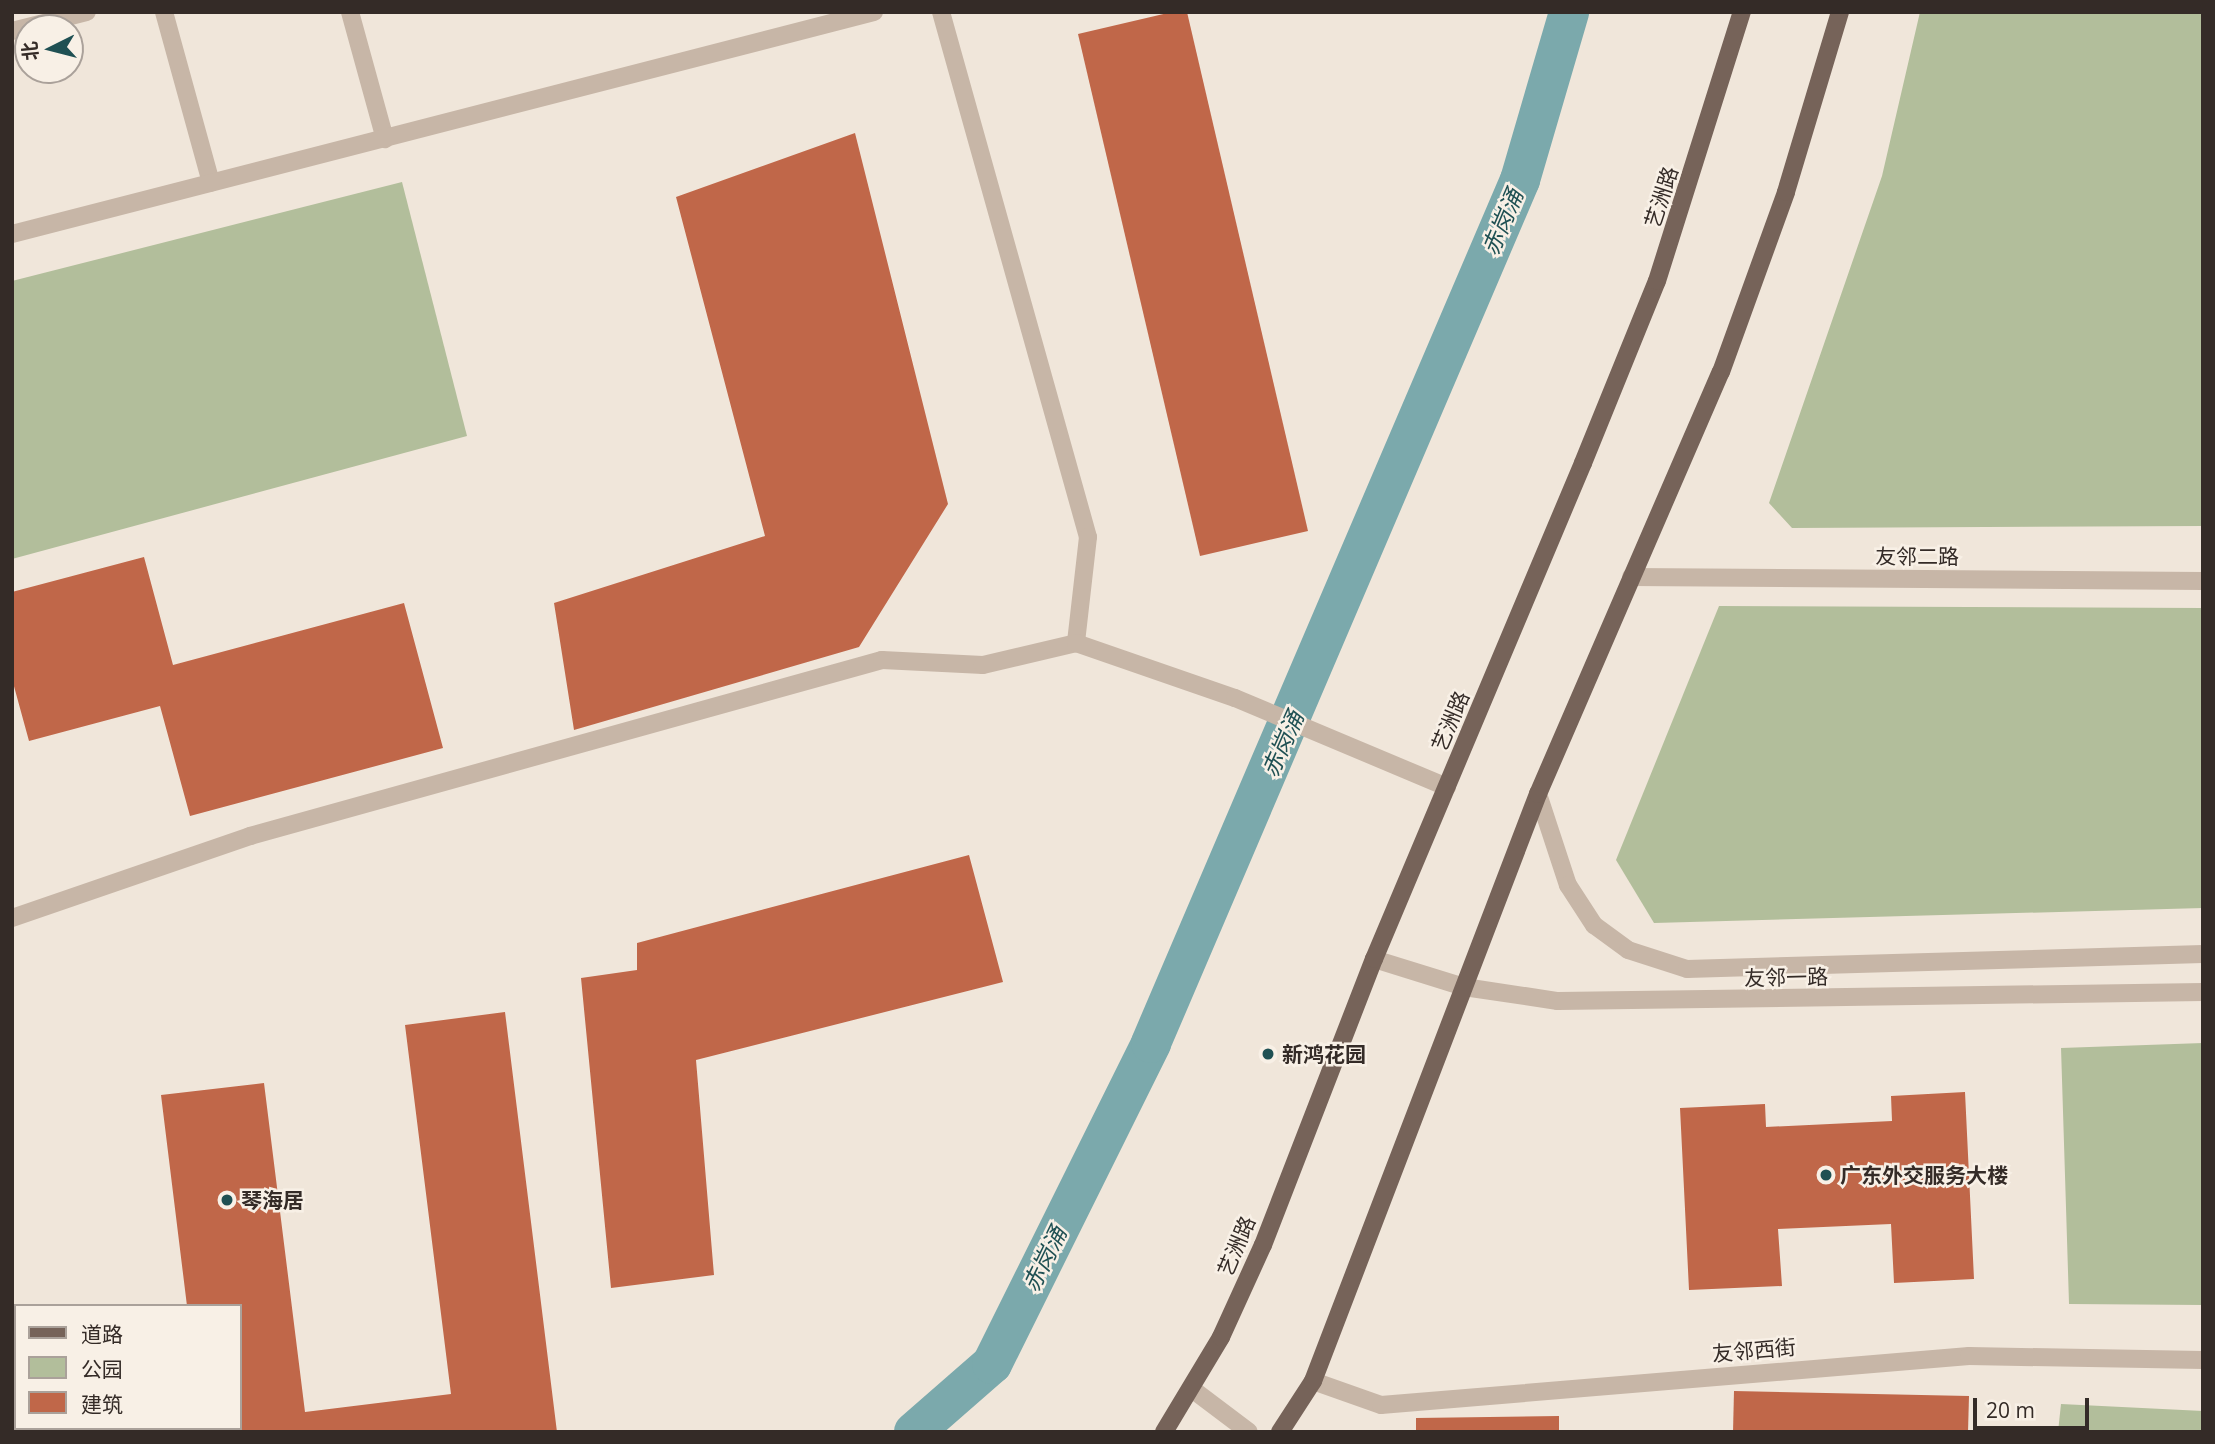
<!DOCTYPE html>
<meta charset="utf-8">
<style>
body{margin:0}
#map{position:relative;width:2215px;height:1444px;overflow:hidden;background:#f0e6da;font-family:"Open Sans","Noto Sans SC",sans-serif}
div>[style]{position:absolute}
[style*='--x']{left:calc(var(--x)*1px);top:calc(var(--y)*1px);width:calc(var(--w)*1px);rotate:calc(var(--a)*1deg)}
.green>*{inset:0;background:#b2be9b}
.canal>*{height:40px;margin:-20px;padding:0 20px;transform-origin:20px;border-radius:20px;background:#7ba9ac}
.building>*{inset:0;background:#c06749}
.minor>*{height:18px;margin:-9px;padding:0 9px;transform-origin:9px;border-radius:9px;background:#c7b6a7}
.major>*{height:18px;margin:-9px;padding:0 9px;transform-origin:9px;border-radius:9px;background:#766359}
.dots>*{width:19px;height:19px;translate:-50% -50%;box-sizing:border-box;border:4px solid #f8f0e6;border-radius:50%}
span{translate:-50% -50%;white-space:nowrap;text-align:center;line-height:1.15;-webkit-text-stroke:5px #f8f0e6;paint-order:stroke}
.street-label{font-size:21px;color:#342b27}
.poi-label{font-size:21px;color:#342b27;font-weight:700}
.left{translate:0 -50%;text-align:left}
.water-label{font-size:23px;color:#1f5053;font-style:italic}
.frame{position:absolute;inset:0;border:14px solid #342b27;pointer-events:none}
.legend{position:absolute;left:14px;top:1304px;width:228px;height:126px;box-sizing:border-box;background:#f8f0e6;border:2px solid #aaa19a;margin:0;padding:9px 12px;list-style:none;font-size:21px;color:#342b27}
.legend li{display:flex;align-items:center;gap:14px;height:35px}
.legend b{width:35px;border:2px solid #aaa19a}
.north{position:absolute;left:14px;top:14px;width:70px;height:70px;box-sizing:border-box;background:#f8f0e6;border:2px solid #aaa19a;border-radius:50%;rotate:264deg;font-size:19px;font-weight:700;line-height:28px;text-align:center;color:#342b27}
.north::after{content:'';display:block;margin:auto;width:24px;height:32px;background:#1f5053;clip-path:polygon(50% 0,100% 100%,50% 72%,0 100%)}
.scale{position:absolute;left:1973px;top:1398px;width:116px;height:32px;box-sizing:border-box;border:4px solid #342b27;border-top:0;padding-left:9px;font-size:21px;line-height:24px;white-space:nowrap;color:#342b27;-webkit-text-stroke:5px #f8f0e6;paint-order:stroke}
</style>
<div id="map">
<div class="green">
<i style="clip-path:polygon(1920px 12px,2203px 12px,2203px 526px,1792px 528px,1769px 503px,1882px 176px)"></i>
<i style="clip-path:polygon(402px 182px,467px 436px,12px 559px,12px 281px)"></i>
<i style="clip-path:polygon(1719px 606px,2203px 608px,2203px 908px,1654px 923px,1616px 860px)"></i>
<i style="clip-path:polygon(2203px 1043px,2203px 1305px,2069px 1304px,2061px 1048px)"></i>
<i style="clip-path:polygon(2061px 1404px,2203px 1411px,2203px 1432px,2058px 1432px)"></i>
</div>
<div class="canal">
<i style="--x:914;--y:1432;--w:103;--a:-41.1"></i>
<i style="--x:992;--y:1364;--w:358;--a:-63.6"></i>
<i style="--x:1151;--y:1043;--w:939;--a:-66.85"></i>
<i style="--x:1520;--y:180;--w:175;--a:-73.7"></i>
</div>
<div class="building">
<i style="clip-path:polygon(1172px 12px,1187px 12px,1308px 531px,1200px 556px,1078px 34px)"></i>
<i style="clip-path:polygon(855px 133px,948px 504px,859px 647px,574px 730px,554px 603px,765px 536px,676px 197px)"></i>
<i style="clip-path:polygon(144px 557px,173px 665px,404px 603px,443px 748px,190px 816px,160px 706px,29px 741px,12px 679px,12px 592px)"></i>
<i style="clip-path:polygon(969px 855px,1003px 982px,696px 1060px,714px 1275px,611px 1288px,581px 978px,637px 970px,637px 943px)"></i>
<i style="clip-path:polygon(505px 1012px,557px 1432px,203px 1432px,240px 1428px,240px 1306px,187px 1306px,161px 1095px,264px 1083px,305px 1412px,451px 1394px,405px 1025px)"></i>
<i style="clip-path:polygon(1965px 1092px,1974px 1279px,1894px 1283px,1891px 1224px,1778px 1229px,1782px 1286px,1689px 1290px,1680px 1108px,1765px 1104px,1766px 1127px,1892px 1121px,1891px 1096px)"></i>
<i style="clip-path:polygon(1734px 1391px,1969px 1396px,1968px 1432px,1733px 1432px)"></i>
<i style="clip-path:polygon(1559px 1416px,1559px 1432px,1416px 1432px,1416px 1418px)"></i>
</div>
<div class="minor">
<i style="--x:164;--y:12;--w:177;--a:74.6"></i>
<i style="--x:350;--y:12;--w:132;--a:74.6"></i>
<i style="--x:941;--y:12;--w:545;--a:74.36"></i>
<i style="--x:1088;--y:537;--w:107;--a:96.5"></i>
<i style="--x:12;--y:31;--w:77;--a:-14.2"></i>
<i style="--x:12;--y:234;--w:890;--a:-14.44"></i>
<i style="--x:1631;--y:577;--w:572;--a:0.4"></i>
<i style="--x:1538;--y:794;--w:96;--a:71.8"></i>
<i style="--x:1568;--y:885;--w:48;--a:57"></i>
<i style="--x:1594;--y:925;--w:42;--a:36.3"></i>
<i style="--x:1628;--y:950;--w:62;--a:17.9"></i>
<i style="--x:1687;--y:969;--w:516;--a:-1.67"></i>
<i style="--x:12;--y:918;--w:252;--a:-19"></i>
<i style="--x:250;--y:836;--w:656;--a:-15.56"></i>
<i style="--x:882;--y:660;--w:101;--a:2.8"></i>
<i style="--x:983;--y:665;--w:96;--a:-13.3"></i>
<i style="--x:1076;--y:643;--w:168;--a:19.1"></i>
<i style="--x:1235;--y:698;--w:230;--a:22.8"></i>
<i style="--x:1374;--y:959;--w:94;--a:17.3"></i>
<i style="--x:1464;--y:987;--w:95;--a:8.5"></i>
<i style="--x:1558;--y:1001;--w:645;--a:-0.8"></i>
<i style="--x:1313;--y:1381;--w:72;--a:19.4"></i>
<i style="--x:1381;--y:1405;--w:590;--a:-4.76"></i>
<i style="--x:1969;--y:1356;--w:234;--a:1"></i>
<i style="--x:1192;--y:1389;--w:71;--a:37"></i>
</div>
<div class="major">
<i style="--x:1164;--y:1432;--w:111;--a:-59"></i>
<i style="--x:1221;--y:1337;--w:101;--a:-65.5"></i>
<i style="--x:1263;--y:1245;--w:307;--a:-68.8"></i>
<i style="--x:1374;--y:959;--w:538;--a:-67.15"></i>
<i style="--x:1583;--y:463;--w:196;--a:-67.9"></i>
<i style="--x:1657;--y:281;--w:282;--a:-72.5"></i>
<i style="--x:1280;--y:1432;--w:61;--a:-57.1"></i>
<i style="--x:1313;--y:1381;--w:629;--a:-69.03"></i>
<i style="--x:1538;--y:794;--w:460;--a:-66.6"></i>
<i style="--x:1721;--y:372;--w:191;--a:-70.1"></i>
<i style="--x:1786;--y:192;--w:188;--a:-73.3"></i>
</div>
<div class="dots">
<i style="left:1268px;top:1054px;background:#1f5053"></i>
<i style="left:1826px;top:1175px;background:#1f5053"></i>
<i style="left:227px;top:1200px;background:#1f5053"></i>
</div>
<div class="street-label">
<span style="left:1661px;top:197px;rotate:-72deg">艺洲路</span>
<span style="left:1917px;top:556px">友邻二路</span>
<span style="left:1450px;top:721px;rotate:-67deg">艺洲路</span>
<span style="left:1786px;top:977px;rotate:-1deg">友邻一路</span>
<span style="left:1236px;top:1246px;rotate:-67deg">艺洲路</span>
<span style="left:1754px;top:1350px;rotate:-5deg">友邻西街</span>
</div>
<div class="poi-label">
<span class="left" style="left:1282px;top:1054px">新鸿花园</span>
<span class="left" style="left:1840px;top:1175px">广东外交服务大楼</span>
<span class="left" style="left:241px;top:1200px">琴海居</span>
</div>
<div class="water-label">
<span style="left:1502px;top:222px;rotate:-67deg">赤岗涌</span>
<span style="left:1282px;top:744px;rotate:-66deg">赤岗涌</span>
<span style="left:1044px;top:1259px;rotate:-64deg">赤岗涌</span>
</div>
<div class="frame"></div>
<ul class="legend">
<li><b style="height:9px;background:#766359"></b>道路</li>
<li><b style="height:19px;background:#b2be9b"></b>公园</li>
<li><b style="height:19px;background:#c06749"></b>建筑</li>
</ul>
<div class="north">北</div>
<div class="scale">20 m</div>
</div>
